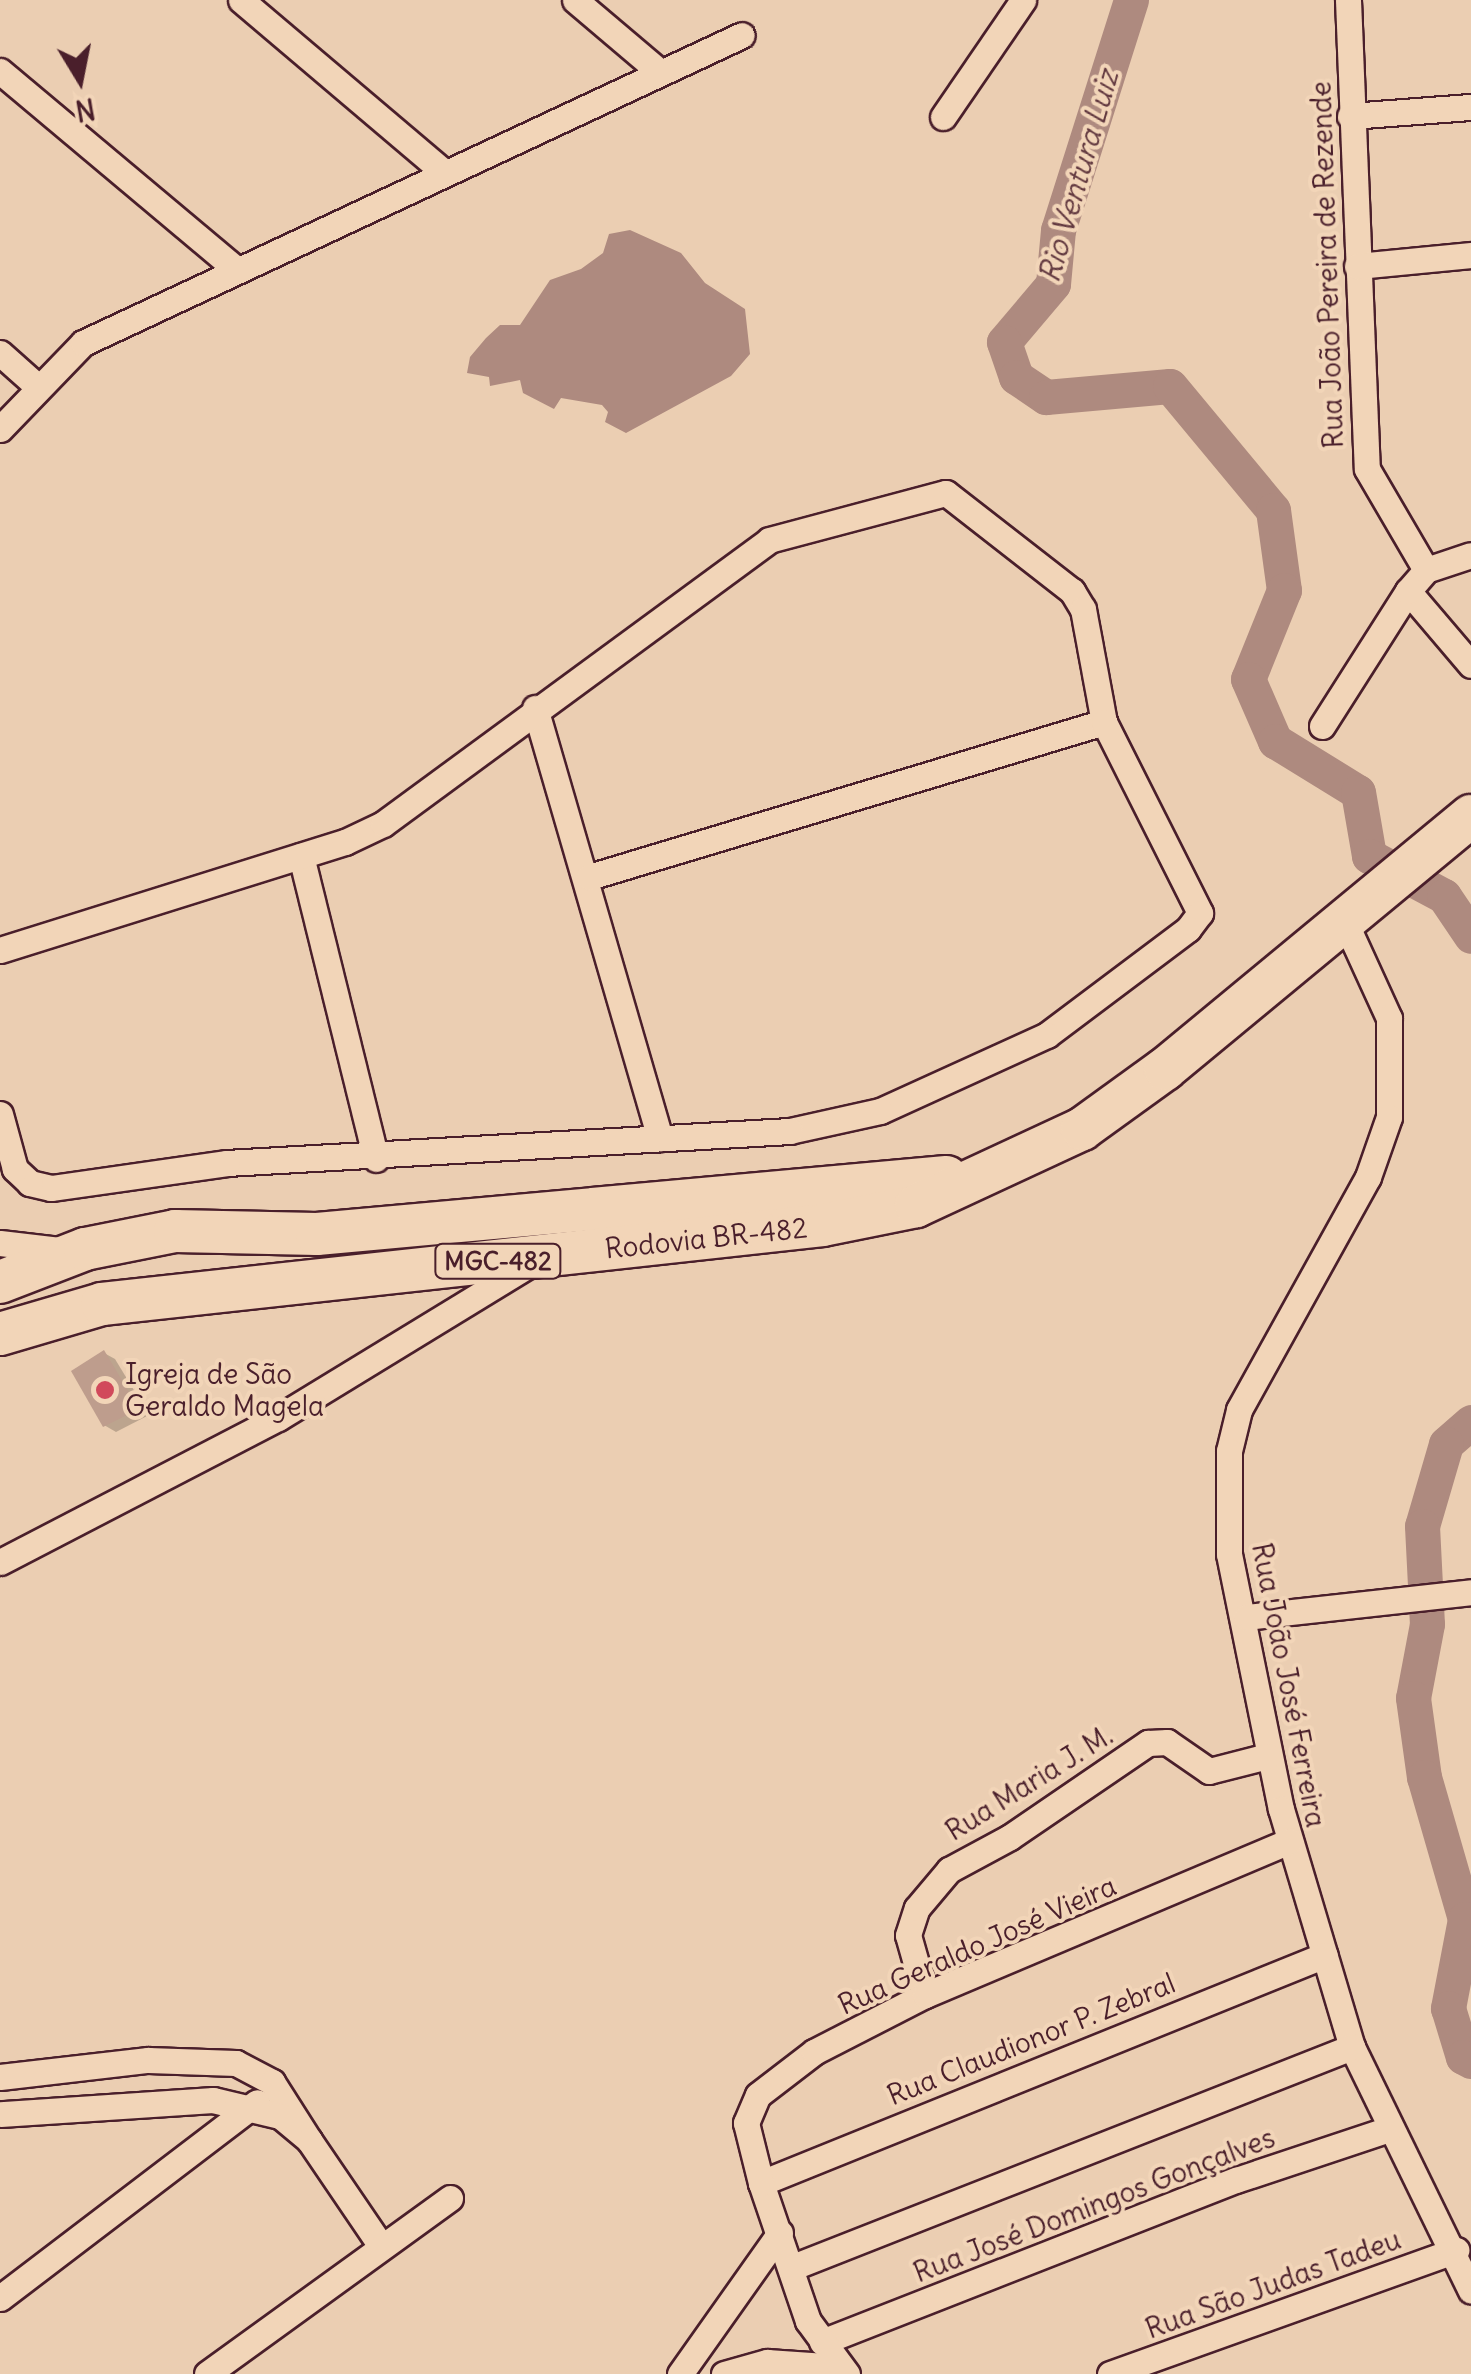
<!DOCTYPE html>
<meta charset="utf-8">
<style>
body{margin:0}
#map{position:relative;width:1471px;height:2374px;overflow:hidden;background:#ebceb2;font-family:Delius,sans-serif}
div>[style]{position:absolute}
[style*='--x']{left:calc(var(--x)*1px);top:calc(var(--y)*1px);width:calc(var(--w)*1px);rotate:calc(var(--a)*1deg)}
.water>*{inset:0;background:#ae8a7f}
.shadow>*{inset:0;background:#0003}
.river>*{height:35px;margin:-17.5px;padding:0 17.5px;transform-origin:17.5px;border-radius:17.5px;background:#ae8a7f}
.building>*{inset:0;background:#be9d8d}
.roads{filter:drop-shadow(2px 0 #4a1f2b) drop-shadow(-2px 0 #4a1f2b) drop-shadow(0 2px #4a1f2b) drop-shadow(0 -2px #4a1f2b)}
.street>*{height:25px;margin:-12.5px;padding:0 12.5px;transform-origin:12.5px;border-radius:12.5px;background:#f2d5b8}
.highway>*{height:42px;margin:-21px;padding:0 21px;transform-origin:21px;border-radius:21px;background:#f2d5b8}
.dots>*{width:28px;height:28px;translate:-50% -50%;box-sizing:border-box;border:5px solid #f2d5b8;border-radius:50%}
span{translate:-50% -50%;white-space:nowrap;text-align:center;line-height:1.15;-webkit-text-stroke:8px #f2d5b8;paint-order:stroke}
.shield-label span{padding:2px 8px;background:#f2d5b8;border:2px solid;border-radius:8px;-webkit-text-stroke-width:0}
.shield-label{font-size:25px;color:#4a1f2b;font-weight:700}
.street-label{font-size:28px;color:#4a1f2b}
.poi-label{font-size:28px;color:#4a1f2b}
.left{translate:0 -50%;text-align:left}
.water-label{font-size:30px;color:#633a40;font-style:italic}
.north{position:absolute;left:30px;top:30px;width:100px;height:100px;-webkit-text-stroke:8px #f2d5b8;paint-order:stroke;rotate:170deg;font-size:28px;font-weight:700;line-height:40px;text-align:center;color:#4a1f2b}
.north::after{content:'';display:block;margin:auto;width:35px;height:45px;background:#4a1f2b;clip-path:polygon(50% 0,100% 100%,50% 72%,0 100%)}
</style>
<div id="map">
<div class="water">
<i style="clip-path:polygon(630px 230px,681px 253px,705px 283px,745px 309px,750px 354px,731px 376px,626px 433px,605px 422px,608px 412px,602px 405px,561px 398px,554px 409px,523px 393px,520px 380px,490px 386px,489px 377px,467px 373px,470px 357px,486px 338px,500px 325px,520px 325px,550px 280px,581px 269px,603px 253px,609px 234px)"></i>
</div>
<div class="shadow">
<i style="clip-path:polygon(104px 1353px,115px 1359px,149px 1415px,116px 1432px,104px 1425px)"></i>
</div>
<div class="river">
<i style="--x:1131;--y:0;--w:241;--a:107.6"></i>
<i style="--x:1058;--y:230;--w:54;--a:95.3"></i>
<i style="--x:1053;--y:284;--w:76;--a:130.2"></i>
<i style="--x:1004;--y:342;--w:37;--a:71"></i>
<i style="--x:1016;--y:377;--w:36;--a:34"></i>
<i style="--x:1046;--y:397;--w:124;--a:-5.1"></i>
<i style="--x:1170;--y:386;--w:161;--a:50.3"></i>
<i style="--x:1273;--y:510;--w:81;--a:82.2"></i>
<i style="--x:1284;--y:590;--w:96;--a:112"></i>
<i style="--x:1248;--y:679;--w:68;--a:66.5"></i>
<i style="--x:1275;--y:741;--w:97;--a:31.6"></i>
<i style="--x:1358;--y:792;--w:65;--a:80.2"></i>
<i style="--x:1369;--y:856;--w:85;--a:28.1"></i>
<i style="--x:1444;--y:896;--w:48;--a:56"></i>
<i style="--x:1471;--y:1422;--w:33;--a:139"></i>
<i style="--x:1446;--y:1444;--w:85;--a:106.3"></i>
<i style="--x:1422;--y:1526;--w:98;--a:87.1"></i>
<i style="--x:1427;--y:1624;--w:75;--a:100.7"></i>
<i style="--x:1413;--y:1698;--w:80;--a:82.1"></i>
<i style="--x:1424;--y:1777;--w:148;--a:73.9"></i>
<i style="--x:1465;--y:1919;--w:91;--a:100.8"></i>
<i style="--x:1448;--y:2008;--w:51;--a:73"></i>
<i style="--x:1463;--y:2057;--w:9;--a:27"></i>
</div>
<div class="building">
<i style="clip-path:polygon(104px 1350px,139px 1409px,103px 1427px,71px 1371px)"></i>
</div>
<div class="roads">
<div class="street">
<i style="--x:241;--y:0;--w:266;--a:40.3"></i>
<i style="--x:575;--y:0;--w:111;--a:40.3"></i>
<i style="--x:1348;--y:0;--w:469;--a:87.7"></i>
<i style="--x:1367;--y:469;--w:117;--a:59.7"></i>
<i style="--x:0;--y:71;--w:307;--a:40"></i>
<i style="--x:1350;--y:116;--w:121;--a:-4.3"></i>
<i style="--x:943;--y:117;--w:142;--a:-55.6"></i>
<i style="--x:1357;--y:266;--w:115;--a:-5.5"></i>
<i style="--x:0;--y:353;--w:50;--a:41.7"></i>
<i style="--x:0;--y:429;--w:120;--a:-46"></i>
<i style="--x:83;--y:343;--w:727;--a:-25.05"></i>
<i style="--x:1408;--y:591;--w:97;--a:49.6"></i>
<i style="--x:535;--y:708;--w:448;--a:73.8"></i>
<i style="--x:1322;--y:726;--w:160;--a:-57.5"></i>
<i style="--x:1408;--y:591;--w:28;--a:-49"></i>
<i style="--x:1426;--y:570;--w:47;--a:-18.4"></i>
<i style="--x:301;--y:856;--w:312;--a:76.1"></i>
<i style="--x:589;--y:877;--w:538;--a:-16.75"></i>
<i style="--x:1345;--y:922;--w:106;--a:65.4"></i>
<i style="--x:1389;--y:1018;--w:99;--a:90"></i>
<i style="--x:1389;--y:1117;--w:64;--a:109.3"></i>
<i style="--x:1368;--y:1177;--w:266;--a:119"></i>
<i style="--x:1239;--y:1410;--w:42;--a:103.7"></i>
<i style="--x:1229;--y:1451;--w:103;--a:90"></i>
<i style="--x:1229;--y:1554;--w:260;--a:78.5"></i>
<i style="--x:1281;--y:1809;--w:248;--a:73.4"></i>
<i style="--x:1352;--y:2047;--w:271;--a:64"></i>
<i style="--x:0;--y:950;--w:362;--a:-17.4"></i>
<i style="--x:345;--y:842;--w:42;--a:-25.3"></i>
<i style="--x:383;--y:824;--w:479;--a:-36.3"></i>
<i style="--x:769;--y:540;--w:183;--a:-14.9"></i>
<i style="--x:946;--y:493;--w:160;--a:37.9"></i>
<i style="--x:1072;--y:591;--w:21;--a:59"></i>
<i style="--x:1083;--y:609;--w:115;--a:79.5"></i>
<i style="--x:1104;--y:722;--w:214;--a:63.3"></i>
<i style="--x:1200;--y:913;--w:20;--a:127"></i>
<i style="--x:1188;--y:929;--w:176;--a:143.1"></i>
<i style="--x:1047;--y:1035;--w:183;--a:155.5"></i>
<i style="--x:880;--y:1111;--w:92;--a:167.5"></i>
<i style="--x:790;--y:1131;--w:564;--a:176.75"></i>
<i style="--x:227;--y:1163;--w:178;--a:171.9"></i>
<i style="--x:51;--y:1188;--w:22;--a:-167"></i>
<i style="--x:30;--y:1183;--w:21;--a:-137"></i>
<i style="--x:15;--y:1169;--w:57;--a:-105.3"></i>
<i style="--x:0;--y:1243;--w:60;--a:6.7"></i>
<i style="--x:0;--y:1562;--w:313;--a:-27.4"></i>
<i style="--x:278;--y:1418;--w:289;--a:-31.4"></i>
<i style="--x:1246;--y:1617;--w:226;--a:-6.3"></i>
<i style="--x:925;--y:1995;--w:62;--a:-105.8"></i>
<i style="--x:908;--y:1935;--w:28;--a:-72"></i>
<i style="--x:917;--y:1908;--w:50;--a:-49.9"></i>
<i style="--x:949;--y:1870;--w:69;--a:-28.4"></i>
<i style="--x:1010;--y:1837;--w:167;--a:-34.3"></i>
<i style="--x:1148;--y:1743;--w:19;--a:-3"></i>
<i style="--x:1167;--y:1742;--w:51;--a:34.6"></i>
<i style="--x:1209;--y:1771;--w:61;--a:-14.3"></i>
<i style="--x:0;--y:2077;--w:149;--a:-6.6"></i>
<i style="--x:148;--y:2060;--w:88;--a:2"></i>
<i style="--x:236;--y:2063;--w:41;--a:27.8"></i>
<i style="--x:272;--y:2082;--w:69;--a:57.5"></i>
<i style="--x:309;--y:2140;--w:38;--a:-140"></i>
<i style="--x:280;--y:2116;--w:69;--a:-166.6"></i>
<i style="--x:213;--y:2100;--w:213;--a:176.2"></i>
<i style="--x:309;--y:2140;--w:125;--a:55.8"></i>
<i style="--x:761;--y:2183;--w:608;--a:-22.01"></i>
<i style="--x:793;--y:2267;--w:601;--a:-21.48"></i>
<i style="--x:0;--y:2298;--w:323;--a:-37.3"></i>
<i style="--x:822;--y:2342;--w:445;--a:-21.4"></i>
<i style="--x:1236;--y:2180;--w:161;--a:-18.4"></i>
<i style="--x:207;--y:2374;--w:300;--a:-35.9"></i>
<i style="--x:680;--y:2374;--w:173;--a:-54.7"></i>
<i style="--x:724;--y:2374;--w:45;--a:-15.6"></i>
<i style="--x:767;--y:2362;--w:73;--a:3.9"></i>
<i style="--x:847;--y:2374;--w:66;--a:-126.3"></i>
<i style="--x:808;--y:2321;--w:146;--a:-108.8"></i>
<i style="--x:761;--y:2183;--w:62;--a:-104"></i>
<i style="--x:746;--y:2123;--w:30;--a:-67"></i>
<i style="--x:758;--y:2095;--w:71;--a:-37.5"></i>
<i style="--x:814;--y:2052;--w:125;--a:-27.2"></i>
<i style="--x:925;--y:1995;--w:396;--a:-22.9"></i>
<i style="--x:1110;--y:2374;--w:368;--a:-19.7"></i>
</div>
<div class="highway">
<i style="--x:0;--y:1282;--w:91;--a:-21.2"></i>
<i style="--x:85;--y:1249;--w:92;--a:-11.3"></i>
<i style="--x:175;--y:1231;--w:142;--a:1.2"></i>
<i style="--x:317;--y:1234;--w:632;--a:-5.18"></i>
<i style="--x:0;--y:1334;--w:106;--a:-16.4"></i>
<i style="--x:102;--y:1304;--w:725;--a:-6.25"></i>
<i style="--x:823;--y:1225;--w:95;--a:-11.5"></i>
<i style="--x:916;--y:1206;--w:183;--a:-24.9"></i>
<i style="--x:1082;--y:1129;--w:102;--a:-35.9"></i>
<i style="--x:1165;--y:1069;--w:397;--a:-39.6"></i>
</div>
</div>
<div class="dots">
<i style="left:105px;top:1390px;background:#d1495b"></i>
</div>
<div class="shield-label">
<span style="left:498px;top:1261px">MGC-482</span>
</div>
<div class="street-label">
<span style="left:1327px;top:265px;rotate:-92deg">Rua João Pereira de Rezende</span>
<span style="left:706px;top:1238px;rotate:-6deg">Rodovia BR-482</span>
<span style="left:1289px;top:1685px;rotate:79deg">Rua João José Ferreira</span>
<span style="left:1029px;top:1783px;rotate:-32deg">Rua Maria J. M.</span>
<span style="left:977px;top:1945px;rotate:-24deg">Rua Geraldo José Vieira</span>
<span style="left:1031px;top:2039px;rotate:-22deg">Rua Claudionor P. Zebral</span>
<span style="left:1094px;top:2205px;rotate:-21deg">Rua José Domingos Gonçalves</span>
<span style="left:1273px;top:2284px;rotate:-20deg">Rua São Judas Tadeu</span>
</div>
<div class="poi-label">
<span class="left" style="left:125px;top:1390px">Igreja de São<br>Geraldo Magela</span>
</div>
<div class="water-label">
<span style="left:1078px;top:176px;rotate:-74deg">Rio Ventura Luiz</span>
</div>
<div class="north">N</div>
</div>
